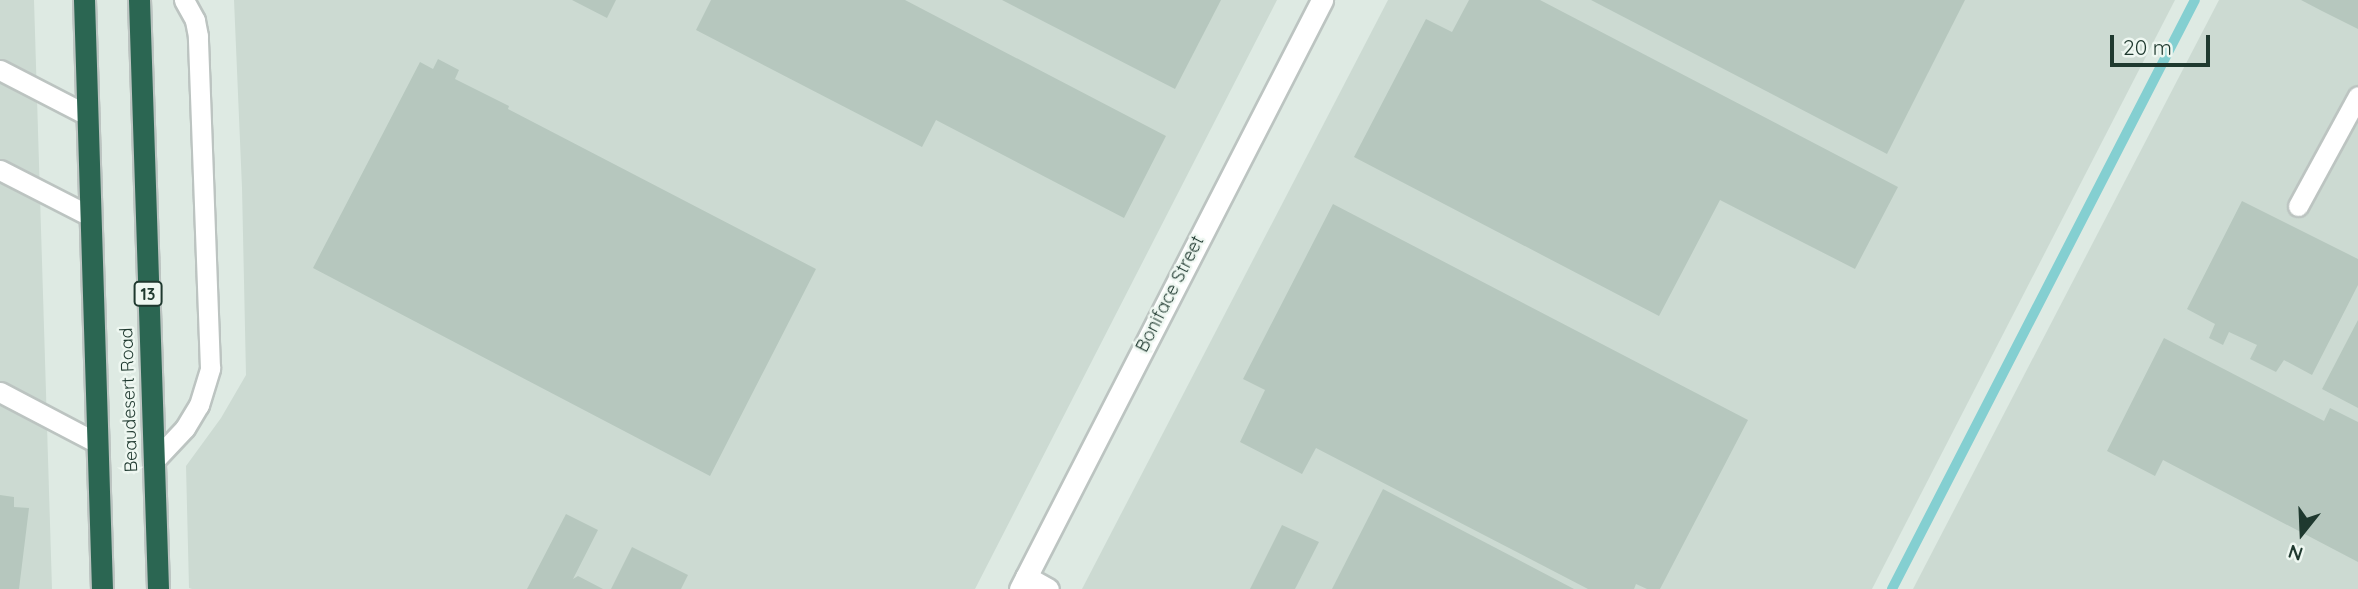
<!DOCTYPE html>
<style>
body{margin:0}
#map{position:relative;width:2358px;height:589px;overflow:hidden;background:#deeae3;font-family:Quicksand,sans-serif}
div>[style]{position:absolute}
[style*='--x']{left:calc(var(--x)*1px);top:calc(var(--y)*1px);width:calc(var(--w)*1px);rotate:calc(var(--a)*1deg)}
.built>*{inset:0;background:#ccdad2}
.stream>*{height:10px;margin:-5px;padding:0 5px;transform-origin:5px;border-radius:5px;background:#84cfd1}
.building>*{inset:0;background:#b6c7be}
.roads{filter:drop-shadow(2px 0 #bcc4c1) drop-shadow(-2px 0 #bcc4c1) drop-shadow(0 2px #bcc4c1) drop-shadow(0 -2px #bcc4c1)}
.lane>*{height:19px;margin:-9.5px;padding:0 9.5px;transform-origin:9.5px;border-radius:9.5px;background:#fff}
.street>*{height:21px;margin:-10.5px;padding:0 10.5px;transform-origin:10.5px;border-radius:10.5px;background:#fff}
.highway>*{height:21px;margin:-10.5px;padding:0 10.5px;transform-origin:10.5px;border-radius:10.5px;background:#2b6652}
span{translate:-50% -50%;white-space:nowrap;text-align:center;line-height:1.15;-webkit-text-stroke:5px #eef7f1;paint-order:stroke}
.shield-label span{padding:2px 5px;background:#eef7f1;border:2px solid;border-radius:5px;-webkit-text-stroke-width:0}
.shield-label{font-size:16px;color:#1f392f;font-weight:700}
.street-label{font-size:18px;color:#1f392f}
.north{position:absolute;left:2267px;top:498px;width:70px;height:70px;-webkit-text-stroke:5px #eef7f1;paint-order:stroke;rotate:198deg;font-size:19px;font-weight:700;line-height:28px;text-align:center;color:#1f392f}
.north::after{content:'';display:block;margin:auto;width:24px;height:32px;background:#1f392f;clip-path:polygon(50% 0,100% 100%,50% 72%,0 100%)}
.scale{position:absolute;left:2110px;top:35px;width:100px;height:32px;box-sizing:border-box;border:4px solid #1f392f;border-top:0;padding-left:9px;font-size:21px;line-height:24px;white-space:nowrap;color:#1f392f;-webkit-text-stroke:5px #eef7f1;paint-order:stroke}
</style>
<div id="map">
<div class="built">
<i style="clip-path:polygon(0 0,34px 0,52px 589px,0 589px)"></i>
<i style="clip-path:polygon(234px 0,1277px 0,975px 589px,192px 589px,189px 588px,186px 466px,221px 418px,246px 375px,242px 188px)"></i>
<i style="clip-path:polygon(1388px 0,2175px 0,1872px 589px,1082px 589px)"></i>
<i style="clip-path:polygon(2219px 0,2358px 0,2358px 589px,1913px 589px)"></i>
</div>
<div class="stream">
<i style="--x:1892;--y:589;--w:662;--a:-62.78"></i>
</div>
<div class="building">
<i style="clip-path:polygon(572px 0,616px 0,607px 18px)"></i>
<i style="clip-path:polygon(711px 0,905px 0,1166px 136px,1124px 218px,936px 120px,922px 147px,696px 30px)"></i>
<i style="clip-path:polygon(1002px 0,1221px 0,1175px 89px)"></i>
<i style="clip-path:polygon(1469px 0,1540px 0,1898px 187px,1855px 269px,1720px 200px,1659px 316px,1354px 157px,1426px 19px,1452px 32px)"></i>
<i style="clip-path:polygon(1591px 0,1965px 0,1887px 154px)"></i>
<i style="clip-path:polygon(2301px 0,2358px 0,2358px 29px,2322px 11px)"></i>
<i style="clip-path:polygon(438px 59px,459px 70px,455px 79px,509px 106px,508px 109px,816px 269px,710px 476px,313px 268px,420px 62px,433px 69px)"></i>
<i style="clip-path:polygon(2242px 201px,2358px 259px,2358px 285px,2312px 375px,2284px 360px,2276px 372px,2250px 359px,2257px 345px,2229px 332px,2223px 345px,2209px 338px,2215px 324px,2187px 309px)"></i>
<i style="clip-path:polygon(1333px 204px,1748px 420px,1660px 589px,1647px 589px,1636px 584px,1634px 589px,1588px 589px,1316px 448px,1302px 474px,1240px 442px,1265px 390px,1243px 379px)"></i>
<i style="clip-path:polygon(2358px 320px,2358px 408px,2322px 389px)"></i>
<i style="clip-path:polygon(2164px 338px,2324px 421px,2330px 408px,2358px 422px,2358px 562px,2163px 460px,2155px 476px,2107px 451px)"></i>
<i style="clip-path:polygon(1383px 489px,1574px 589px,1332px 589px)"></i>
<i style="clip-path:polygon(0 495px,14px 497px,14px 507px,29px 508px,19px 589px,0 589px)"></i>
<i style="clip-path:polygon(566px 514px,598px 530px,573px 579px,578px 576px,603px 589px,527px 589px)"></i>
<i style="clip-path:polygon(1282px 525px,1319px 542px,1295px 589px,1250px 589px)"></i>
<i style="clip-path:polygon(632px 547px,688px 575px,681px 589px,611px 589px)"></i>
</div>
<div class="roads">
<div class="lane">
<i style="--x:0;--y:70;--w:98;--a:27.3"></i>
<i style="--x:0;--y:170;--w:101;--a:27.1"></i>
<i style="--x:2298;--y:206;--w:125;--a:-61.4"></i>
<i style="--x:0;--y:392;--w:110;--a:27.7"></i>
<i style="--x:154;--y:461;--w:45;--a:-46.8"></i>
<i style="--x:185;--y:428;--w:27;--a:-59"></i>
<i style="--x:199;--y:405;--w:39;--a:-73"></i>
<i style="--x:210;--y:368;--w:332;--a:-92.1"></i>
<i style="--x:198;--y:36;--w:16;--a:-101"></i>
<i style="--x:195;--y:20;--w:23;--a:-119"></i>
</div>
<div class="street">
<i style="--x:1026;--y:577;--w:25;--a:29"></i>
<i style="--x:1020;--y:589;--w:662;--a:-62.85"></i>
</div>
<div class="highway">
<i style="--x:84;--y:0;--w:589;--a:88.25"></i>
<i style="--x:139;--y:0;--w:589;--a:88.15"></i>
</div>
</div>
<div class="shield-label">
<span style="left:148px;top:294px">13</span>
</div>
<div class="street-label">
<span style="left:1170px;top:294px;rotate:-63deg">Boniface Street</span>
<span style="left:129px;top:400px;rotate:-92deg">Beaudesert Road</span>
</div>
<div class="north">N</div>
<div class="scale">20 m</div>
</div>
